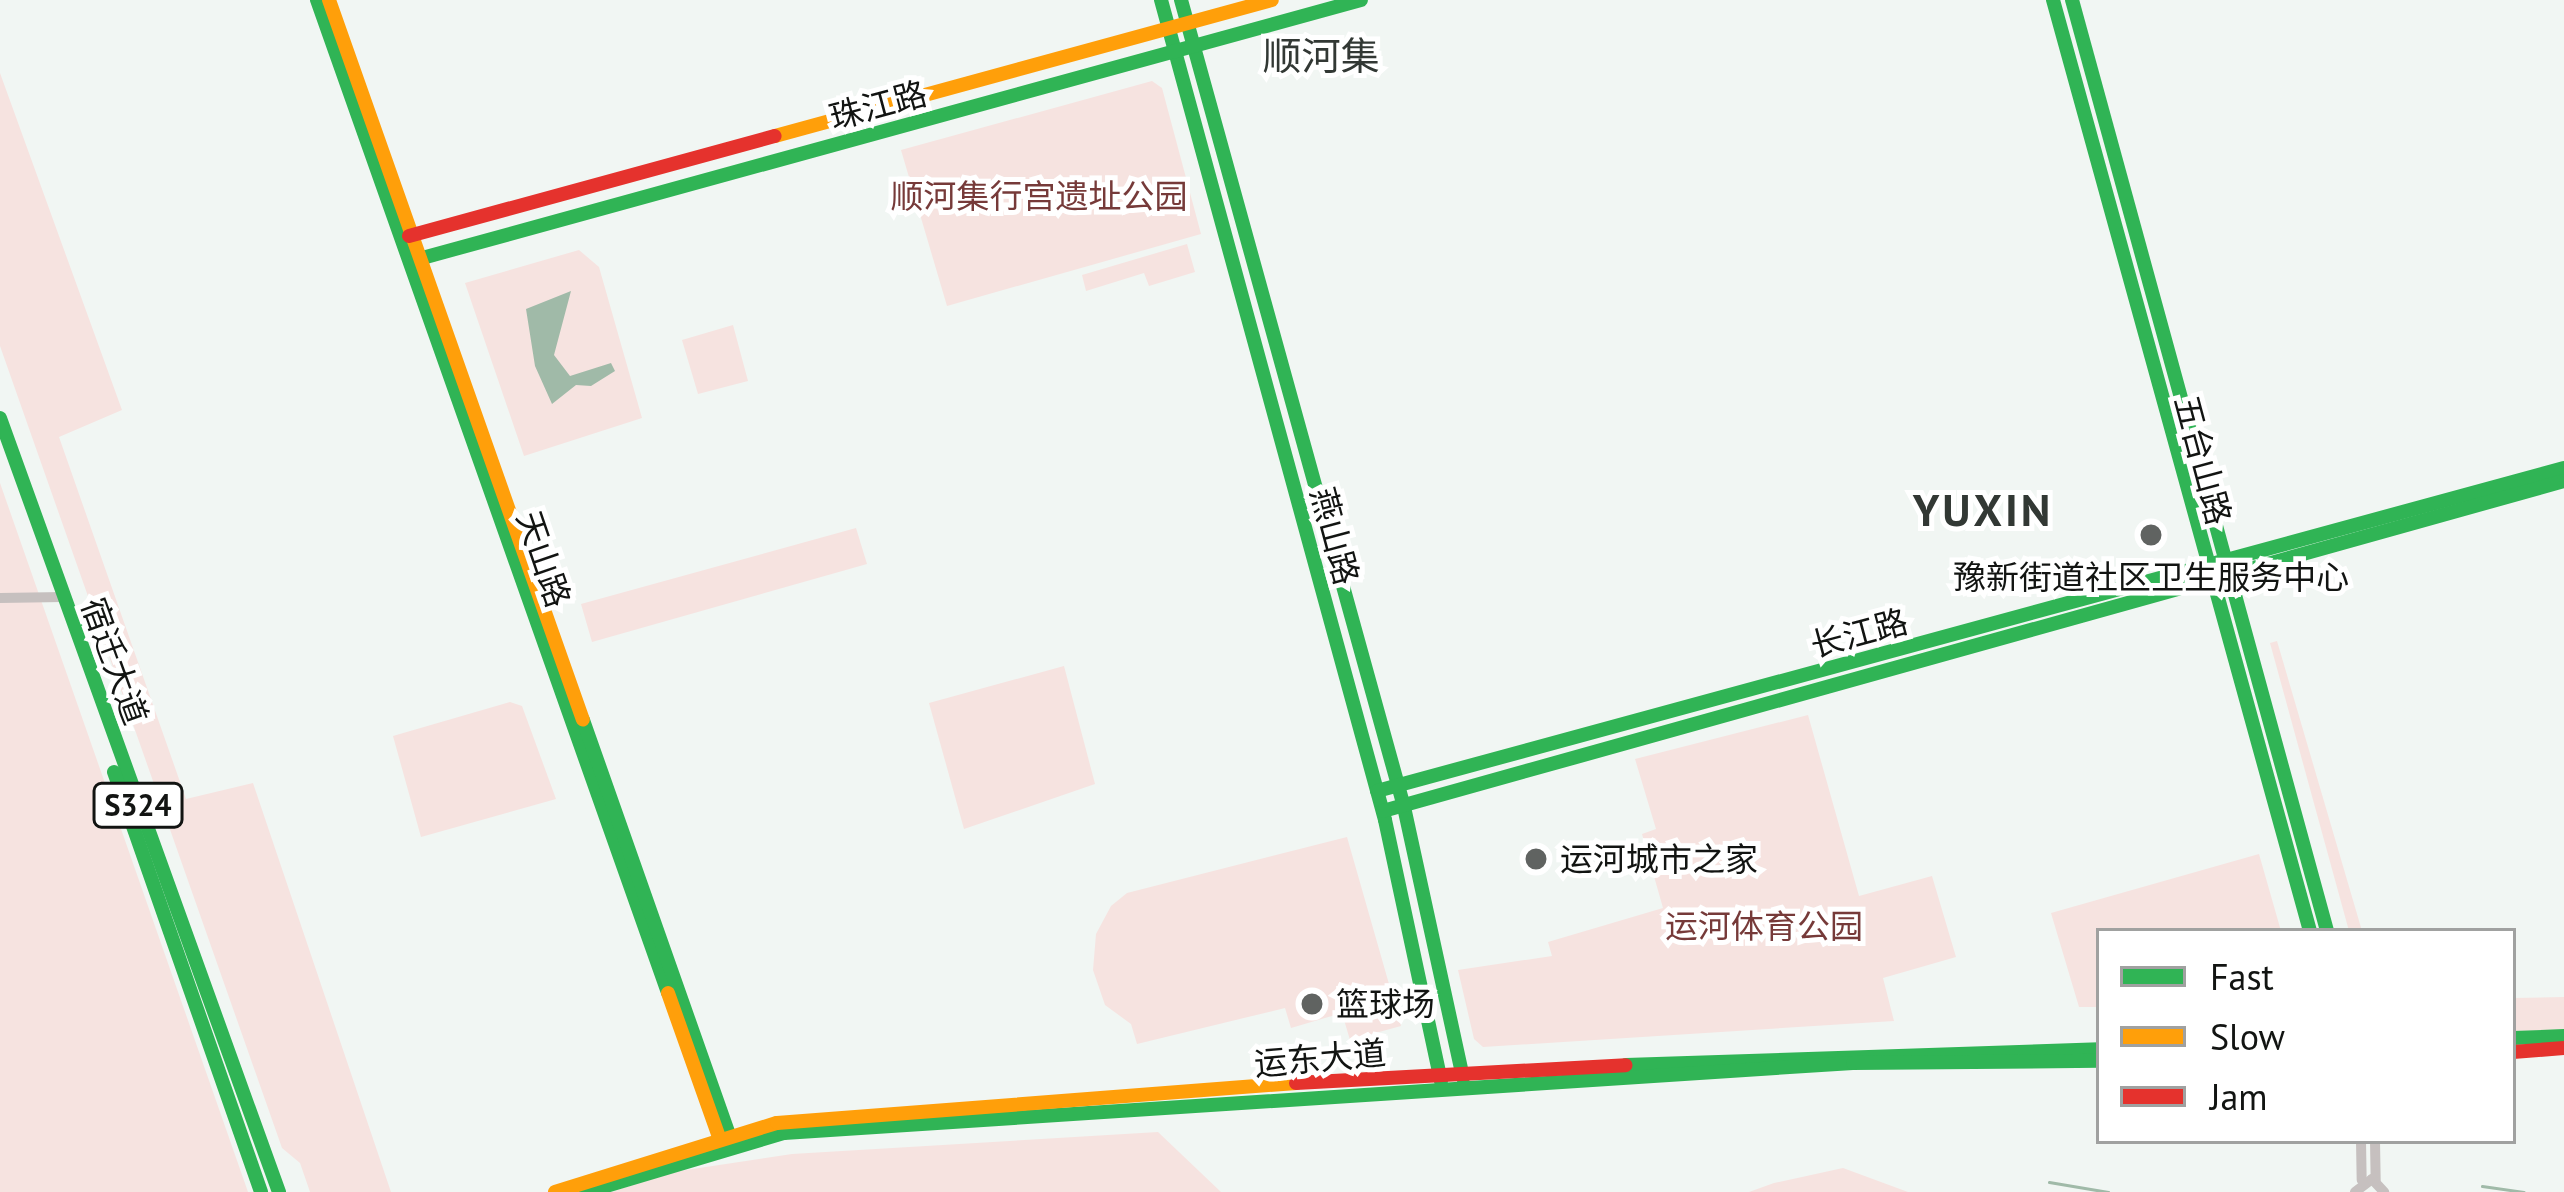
<!DOCTYPE html>
<meta charset="utf-8">
<style>
body{margin:0}
#map{position:relative;width:2564px;height:1192px;overflow:hidden;background:#f1f6f3;font-family:"PT Sans","Noto Sans SC",sans-serif}
div>[style]{position:absolute}
[style*='--x']{left:calc(var(--x)*1px);top:calc(var(--y)*1px);width:calc(var(--w)*1px);rotate:calc(var(--a)*1deg)}
.green>*{inset:0;background:#f6e3e0}
.water>*{inset:0;background:#a0baa8}
.stream>*{height:3px;margin:-1.5px;padding:0 1.5px;transform-origin:1.5px;border-radius:1.5px;background:#a0baa8}
.street>*{height:10px;margin:-5px;padding:0 5px;transform-origin:5px;border-radius:5px;background:#c6c0bf}
.fast>*{height:14px;margin:-7px;padding:0 7px;transform-origin:7px;border-radius:7px;background:#30b455}
.slow>*{height:14px;margin:-7px;padding:0 7px;transform-origin:7px;border-radius:7px;background:#ff9f0a}
.jam>*{height:14px;margin:-7px;padding:0 7px;transform-origin:7px;border-radius:7px;background:#e5322d}
.dots>*{width:33px;height:33px;translate:-50% -50%;box-sizing:border-box;border:6px solid #fff;border-radius:50%}
span{translate:-50% -50%;white-space:nowrap;text-align:center;line-height:1.15;-webkit-text-stroke:10px #fff;paint-order:stroke}
.shield-label span{padding:3px 9px;background:#fff;border:3px solid;border-radius:9px;-webkit-text-stroke-width:0}
.shield-label{font-size:30px;color:#121412;font-weight:700}
.street-label{font-size:33px;color:#121412}
.park-label{font-size:33px;color:#763a39}
.poi-label{font-size:33px;color:#121412}
.left{translate:0 -50%;text-align:left}
.quarter-label{font-size:39px;color:#323834}
.district-label{font-size:45px;color:#323834;font-weight:700;letter-spacing:3px}
.legend{position:absolute;left:2096px;top:928px;width:420px;height:216px;box-sizing:border-box;background:#fff;border:3px solid #a0a1a0;margin:0;padding:15px 21px;list-style:none;font-size:36px;color:#121412}
.legend li{display:flex;align-items:center;gap:24px;height:60px}
.legend b{width:60px;border:3px solid #a0a1a0}
</style>
<div id="map">
<div class="green">
<i style="clip-path:polygon(0 73px,122px 410px,59px 437px,186px 799px,253px 783px,391px 1192px,310px 1192px,300px 1163px,282px 1148px,0 346px)"></i>
<i style="clip-path:polygon(1152px 81px,1162px 88px,1201px 234px,947px 306px,901px 150px)"></i>
<i style="clip-path:polygon(1187px 244px,1195px 272px,1149px 286px,1144px 273px,1086px 291px,1082px 275px)"></i>
<i style="clip-path:polygon(579px 250px,599px 267px,642px 418px,524px 456px,465px 283px)"></i>
<i style="clip-path:polygon(733px 325px,748px 381px,698px 394px,682px 340px)"></i>
<i style="clip-path:polygon(0 483px,248px 1192px,0 1192px)"></i>
<i style="clip-path:polygon(856px 528px,867px 564px,592px 642px,581px 604px)"></i>
<i style="clip-path:polygon(2277px 641px,2362px 931px,2349px 931px,2270px 643px)"></i>
<i style="clip-path:polygon(1064px 666px,1095px 784px,964px 829px,929px 703px)"></i>
<i style="clip-path:polygon(510px 702px,522px 706px,556px 799px,421px 837px,393px 736px)"></i>
<i style="clip-path:polygon(1808px 715px,1859px 896px,1932px 876px,1956px 957px,1883px 978px,1894px 1021px,1483px 1047px,1474px 1039px,1458px 970px,1552px 956px,1548px 942px,1663px 908px,1642px 834px,1656px 829px,1635px 759px)"></i>
<i style="clip-path:polygon(1347px 837px,1401px 1026px,1350px 1040px,1342px 1013px,1291px 1028px,1285px 1008px,1137px 1044px,1131px 1024px,1105px 1005px,1093px 970px,1096px 934px,1111px 906px,1127px 893px)"></i>
<i style="clip-path:polygon(2259px 854px,2281px 931px,2099px 931px,2099px 1007px,2079px 1007px,2051px 913px)"></i>
<i style="clip-path:polygon(2564px 997px,2564px 1038px,2513px 1039px,2513px 998px)"></i>
<i style="clip-path:polygon(1158px 1132px,1221px 1192px,612px 1192px,666px 1173px,792px 1154px)"></i>
<i style="clip-path:polygon(1843px 1168px,1908px 1192px,1749px 1192px,1774px 1183px)"></i>
</div>
<div class="water">
<i style="clip-path:polygon(571px 291px,554px 355px,570px 376px,611px 363px,615px 371px,591px 386px,576px 385px,552px 404px,535px 366px,526px 309px)"></i>
</div>
<div class="stream">
<i style="--x:2049;--y:1182;--w:60;--a:9.6"></i>
<i style="--x:2482;--y:1186;--w:42;--a:8.1"></i>
</div>
<div class="street">
<i style="--x:0;--y:598;--w:63;--a:-0.9"></i>
<i style="--x:2361;--y:1141;--w:39;--a:89"></i>
<i style="--x:2375;--y:1141;--w:39;--a:89"></i>
<i style="--x:2355;--y:1192;--w:21;--a:-37"></i>
<i style="--x:2372;--y:1179;--w:18;--a:47"></i>
</div>
<div class="fast">
<i style="--x:317;--y:0;--w:1053;--a:70.53"></i>
<i style="--x:1161;--y:0;--w:850;--a:74.72"></i>
<i style="--x:1385;--y:820;--w:267;--a:77.9"></i>
<i style="--x:1181;--y:0;--w:837;--a:74.55"></i>
<i style="--x:1404;--y:807;--w:277;--a:77.7"></i>
<i style="--x:2053;--y:0;--w:966;--a:74.57"></i>
<i style="--x:2072;--y:0;--w:965;--a:74.68"></i>
<i style="--x:415;--y:260;--w:981;--a:-15.37"></i>
<i style="--x:0;--y:418;--w:823;--a:70.18"></i>
<i style="--x:583;--y:720;--w:439;--a:70.6"></i>
<i style="--x:114;--y:772;--w:445;--a:70.7"></i>
<i style="--x:1377;--y:791;--w:1230;--a:-15.22"></i>
<i style="--x:1383;--y:811;--w:1226;--a:-15.61"></i>
<i style="--x:2513;--y:1038;--w:51;--a:-2.2"></i>
<i style="--x:1626;--y:1065;--w:473;--a:-1.9"></i>
<i style="--x:586;--y:1192;--w:207;--a:-16.6"></i>
<i style="--x:784;--y:1133;--w:1071;--a:-3.75"></i>
<i style="--x:1853;--y:1063;--w:246;--a:-0.5"></i>
</div>
<div class="slow">
<i style="--x:329;--y:0;--w:763;--a:70.57"></i>
<i style="--x:775;--y:136;--w:515;--a:-15.3"></i>
<i style="--x:668;--y:993;--w:153;--a:70.5"></i>
<i style="--x:555;--y:1192;--w:232;--a:-17.3"></i>
<i style="--x:777;--y:1123;--w:521;--a:-4.41"></i>
</div>
<div class="jam">
<i style="--x:409;--y:236;--w:379;--a:-15.3"></i>
<i style="--x:2513;--y:1052;--w:51;--a:-4.5"></i>
<i style="--x:1296;--y:1083;--w:330;--a:-3.1"></i>
</div>
<div class="dots">
<i style="left:2151px;top:535px;background:#606361"></i>
<i style="left:1536px;top:859px;background:#606361"></i>
<i style="left:1312px;top:1004px;background:#606361"></i>
</div>
<div class="shield-label">
<span style="left:138px;top:805px">S324</span>
</div>
<div class="street-label">
<span style="left:878px;top:105px;rotate:-15deg">珠江路</span>
<span style="left:2203px;top:460px;rotate:75deg">五台山路</span>
<span style="left:1335px;top:536px;rotate:75deg">燕山路</span>
<span style="left:544px;top:559px;rotate:71deg">天山路</span>
<span style="left:1859px;top:633px;rotate:-15deg">长江路</span>
<span style="left:115px;top:661px;rotate:70deg">宿迁大道</span>
<span style="left:1320px;top:1058px;rotate:-5deg">运东大道</span>
</div>
<div class="park-label">
<span style="left:1039px;top:196px">顺河集行宫遗址公园</span>
<span style="left:1764px;top:926px">运河体育公园</span>
</div>
<div class="poi-label">
<span style="left:2151px;top:577px">豫新街道社区卫生服务中心</span>
<span class="left" style="left:1560px;top:859px">运河城市之家</span>
<span class="left" style="left:1336px;top:1004px">篮球场</span>
</div>
<div class="quarter-label">
<span style="left:1321px;top:56px">顺河集</span>
</div>
<div class="district-label">
<span style="left:1983px;top:510px">YUXIN</span>
</div>
<ul class="legend">
<li><b style="height:15px;background:#30b455"></b>Fast</li>
<li><b style="height:15px;background:#ff9f0a"></b>Slow</li>
<li><b style="height:15px;background:#e5322d"></b>Jam</li>
</ul>
</div>
